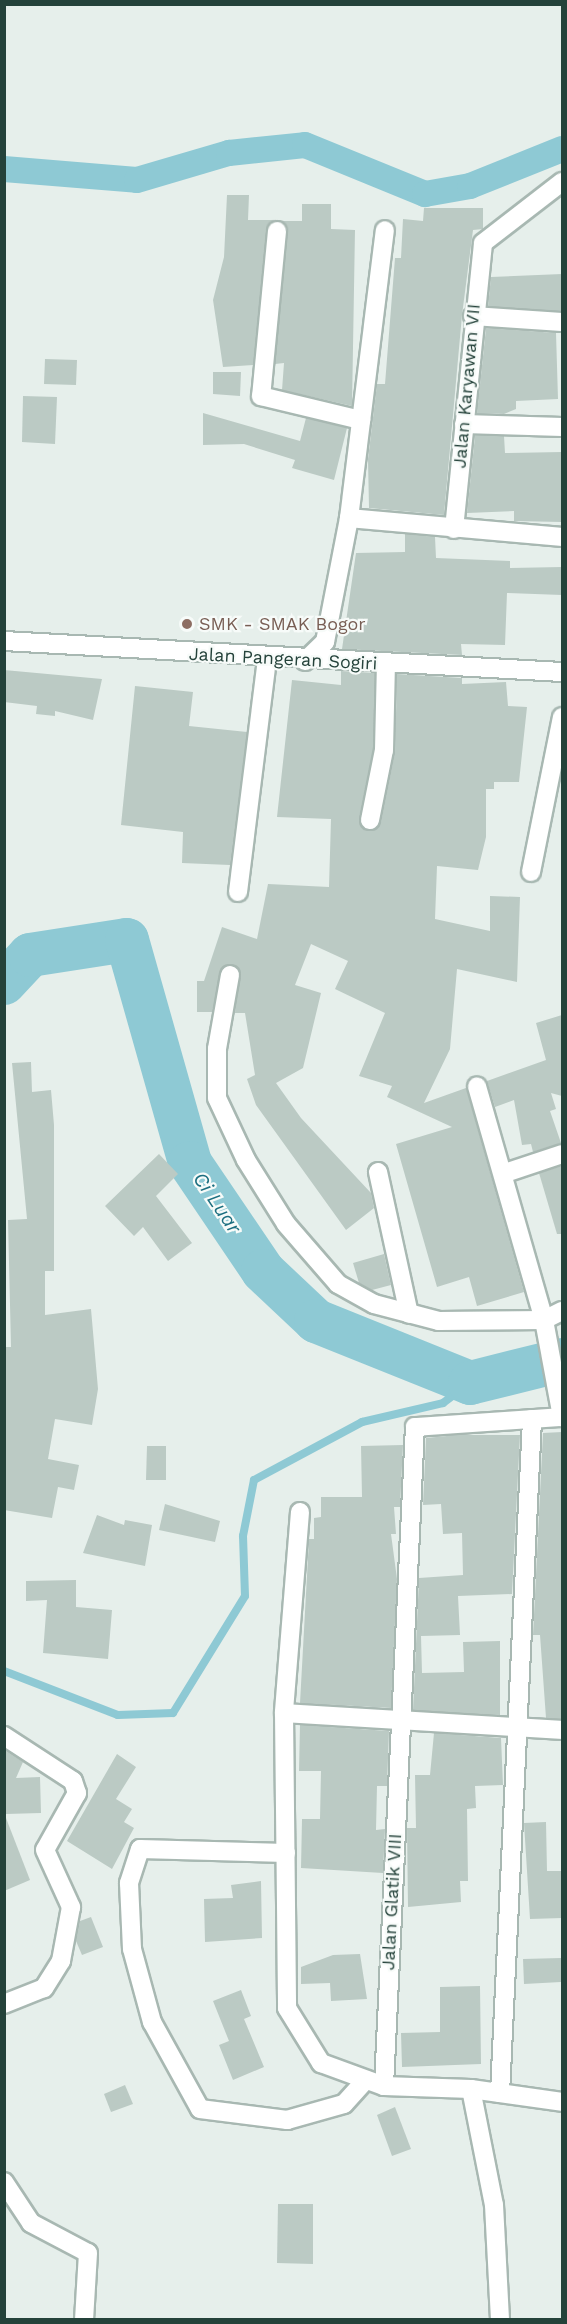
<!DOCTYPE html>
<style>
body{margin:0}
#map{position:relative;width:567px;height:2324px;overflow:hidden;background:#e6efeb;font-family:"Work Sans",sans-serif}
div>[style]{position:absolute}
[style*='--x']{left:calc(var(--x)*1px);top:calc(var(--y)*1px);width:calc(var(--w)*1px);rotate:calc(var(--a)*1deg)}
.stream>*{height:8px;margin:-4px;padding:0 4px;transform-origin:4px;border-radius:4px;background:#8ec9d4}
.canal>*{height:26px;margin:-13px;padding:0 13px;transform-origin:13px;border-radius:13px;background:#8ec9d4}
.river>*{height:44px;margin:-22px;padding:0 22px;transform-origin:22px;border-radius:22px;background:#8ec9d4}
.building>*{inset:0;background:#bbcac4}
.roads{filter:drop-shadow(2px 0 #a8b8b2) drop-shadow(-2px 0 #a8b8b2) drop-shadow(0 2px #a8b8b2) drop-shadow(0 -2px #a8b8b2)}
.minor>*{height:18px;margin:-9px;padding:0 9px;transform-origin:9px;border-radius:9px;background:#fff}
.tertiary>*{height:18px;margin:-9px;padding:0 9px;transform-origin:9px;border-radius:9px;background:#fff}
.dots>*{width:16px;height:16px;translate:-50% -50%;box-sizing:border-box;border:3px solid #f7fbf9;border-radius:50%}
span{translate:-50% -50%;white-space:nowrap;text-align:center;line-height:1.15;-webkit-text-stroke:4.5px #f7fbf9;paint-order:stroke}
.street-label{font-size:18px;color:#24423a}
.education-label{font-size:18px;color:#785e54}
.left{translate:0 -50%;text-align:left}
.water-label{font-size:20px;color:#1c6f80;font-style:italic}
.frame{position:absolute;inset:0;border:6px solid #24423a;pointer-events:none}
</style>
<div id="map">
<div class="stream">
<i style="--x:4;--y:1671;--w:122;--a:21.1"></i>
<i style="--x:118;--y:1715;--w:55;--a:-2.1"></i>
<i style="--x:173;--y:1713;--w:137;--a:-58.4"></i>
<i style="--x:245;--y:1596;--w:60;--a:-91.9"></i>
<i style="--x:243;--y:1536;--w:57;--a:-78.9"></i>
<i style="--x:254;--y:1480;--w:123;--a:-28.2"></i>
<i style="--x:362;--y:1422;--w:83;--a:-13.2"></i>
<i style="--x:443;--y:1403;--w:34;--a:-37"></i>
</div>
<div class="canal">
<i style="--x:4;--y:169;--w:133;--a:4.7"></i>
<i style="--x:137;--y:180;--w:96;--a:-16.4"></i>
<i style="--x:229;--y:153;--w:76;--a:-6"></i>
<i style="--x:305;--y:145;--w:130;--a:22.2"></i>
<i style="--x:425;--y:194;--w:46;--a:-10.1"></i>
<i style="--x:470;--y:186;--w:99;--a:-21.9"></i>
</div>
<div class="river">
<i style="--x:4;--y:983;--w:38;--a:-47"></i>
<i style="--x:30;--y:955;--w:98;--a:-8.8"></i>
<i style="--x:127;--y:940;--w:232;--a:74.2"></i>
<i style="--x:190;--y:1163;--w:130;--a:55.9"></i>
<i style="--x:263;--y:1271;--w:73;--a:43.3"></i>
<i style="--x:316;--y:1321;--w:166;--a:21.9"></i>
<i style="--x:470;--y:1383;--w:95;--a:-14"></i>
</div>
<div class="building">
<i style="clip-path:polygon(227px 195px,249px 195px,248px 220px,274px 220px,266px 230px,253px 365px,223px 367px,213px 300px,224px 257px)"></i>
<i style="clip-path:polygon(302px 204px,331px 204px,331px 229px,355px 230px,352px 406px,282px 390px,284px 363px,275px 364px,288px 232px,281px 221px,302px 221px)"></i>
<i style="clip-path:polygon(424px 208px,483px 208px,483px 229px,473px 230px,462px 315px,444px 515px,369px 508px,368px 459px,377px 384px,385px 384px,395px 258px,401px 258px,403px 219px,423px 221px)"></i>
<i style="clip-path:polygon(562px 274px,562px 311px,488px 306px,491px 277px)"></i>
<i style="clip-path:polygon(486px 328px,556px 333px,558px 399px,516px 401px,516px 409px,504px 414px,477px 413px)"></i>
<i style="clip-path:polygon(45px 359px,77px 360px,76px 385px,44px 384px)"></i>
<i style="clip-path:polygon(213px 372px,241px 372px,240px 396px,213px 394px)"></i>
<i style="clip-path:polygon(23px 396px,57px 397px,55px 444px,22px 442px)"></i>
<i style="clip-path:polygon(203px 413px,300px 441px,306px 418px,347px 428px,334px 480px,292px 468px,295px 460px,244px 444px,203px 445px)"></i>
<i style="clip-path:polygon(475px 436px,504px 436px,505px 453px,562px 452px,562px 522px,514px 521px,514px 511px,467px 513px)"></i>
<i style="clip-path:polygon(405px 534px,435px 537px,436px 558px,510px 561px,510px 568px,562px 567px,562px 595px,507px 593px,505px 645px,461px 644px,462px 655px,342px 649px,356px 553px,405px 552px)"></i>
<i style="clip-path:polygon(4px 670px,102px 679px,93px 720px,55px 711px,55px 716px,36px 714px,37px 706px,4px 702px)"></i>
<i style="clip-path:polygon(341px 671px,375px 673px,373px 749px,359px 818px,368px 831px,381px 822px,395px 752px,397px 674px,462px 678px,462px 684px,506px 682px,508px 706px,527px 707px,519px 782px,494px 782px,494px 789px,486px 789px,486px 837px,478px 870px,437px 866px,435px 919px,490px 931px,490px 896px,520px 897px,517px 982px,457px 969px,450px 1049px,424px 1103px,466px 1088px,524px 1292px,477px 1306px,469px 1277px,437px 1287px,396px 1144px,452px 1127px,387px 1097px,392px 1086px,359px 1076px,385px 1013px,335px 989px,348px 961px,311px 944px,295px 985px,321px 993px,303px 1068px,276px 1083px,301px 1118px,371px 1193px,374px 1208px,346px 1230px,256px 1105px,247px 1079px,255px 1075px,245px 1013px,235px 1013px,238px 967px,222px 967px,212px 1012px,197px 1012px,197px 981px,204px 981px,222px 927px,257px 939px,268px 884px,329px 887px,331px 819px,277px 817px,292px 680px,341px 685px)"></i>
<i style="clip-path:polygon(135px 686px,193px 692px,189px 726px,247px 732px,230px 865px,182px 863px,183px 832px,121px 825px)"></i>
<i style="clip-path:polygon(562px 1015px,562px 1096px,551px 1093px,556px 1109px,550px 1111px,561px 1143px,533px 1152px,531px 1144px,522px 1145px,514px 1100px,495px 1107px,487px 1081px,546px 1060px,536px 1023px)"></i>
<i style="clip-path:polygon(31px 1062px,32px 1092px,51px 1090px,54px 1125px,54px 1271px,45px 1271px,45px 1315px,91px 1309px,98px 1389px,92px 1425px,55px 1419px,48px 1459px,79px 1465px,74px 1490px,58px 1487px,52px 1518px,4px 1510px,4px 1347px,11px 1347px,8px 1220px,27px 1219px,12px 1063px)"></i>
<i style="clip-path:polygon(159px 1154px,178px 1174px,156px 1196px,192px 1243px,168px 1261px,143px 1227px,134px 1236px,105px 1206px)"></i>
<i style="clip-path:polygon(562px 1166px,562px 1234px,557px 1234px,539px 1173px)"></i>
<i style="clip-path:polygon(384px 1254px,391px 1285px,372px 1290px,359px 1283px,353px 1263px)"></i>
<i style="clip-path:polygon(562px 1432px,562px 1719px,546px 1718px,540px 1635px,533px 1635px,543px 1433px)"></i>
<i style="clip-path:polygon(457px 1435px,520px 1435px,512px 1594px,458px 1596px,460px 1635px,421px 1636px,422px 1673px,464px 1672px,463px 1642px,500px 1641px,500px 1715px,413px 1710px,419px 1578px,463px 1575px,462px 1533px,443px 1534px,441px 1504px,423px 1505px,426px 1438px)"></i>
<i style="clip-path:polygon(403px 1445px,400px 1507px,394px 1507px,396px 1534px,391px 1534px,397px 1579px,391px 1708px,300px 1703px,309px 1539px,314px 1539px,314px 1518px,321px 1517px,321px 1497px,362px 1497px,361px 1446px)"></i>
<i style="clip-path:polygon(147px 1446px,166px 1446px,166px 1480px,146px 1480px)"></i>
<i style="clip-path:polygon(165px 1504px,220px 1521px,215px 1542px,159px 1530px)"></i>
<i style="clip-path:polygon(97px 1515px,124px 1525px,125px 1520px,152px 1525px,145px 1566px,83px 1553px)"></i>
<i style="clip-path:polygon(76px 1580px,76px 1607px,112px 1610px,108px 1659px,43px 1653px,47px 1600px,26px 1601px,26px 1581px)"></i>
<i style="clip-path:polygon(300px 1725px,389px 1731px,387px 1786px,377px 1786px,376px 1830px,385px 1829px,383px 1873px,301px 1868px,302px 1819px,320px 1819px,321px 1771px,299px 1771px)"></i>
<i style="clip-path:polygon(434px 1733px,501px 1738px,503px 1785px,475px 1786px,476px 1808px,467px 1809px,468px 1881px,460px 1881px,461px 1902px,408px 1907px,407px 1828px,416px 1828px,415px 1775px,430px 1775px)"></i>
<i style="clip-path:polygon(4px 1750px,23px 1762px,16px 1778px,40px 1777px,41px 1813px,6px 1814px)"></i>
<i style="clip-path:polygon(117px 1754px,136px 1767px,116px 1799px,132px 1809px,124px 1822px,134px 1828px,112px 1869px,67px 1841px)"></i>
<i style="clip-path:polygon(6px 1818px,30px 1880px,4px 1891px,4px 1819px)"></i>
<i style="clip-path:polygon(546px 1822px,547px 1871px,562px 1871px,562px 1918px,530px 1919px,524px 1823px)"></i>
<i style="clip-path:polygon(261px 1881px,262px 1938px,205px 1942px,204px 1899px,233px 1898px,231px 1885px)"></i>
<i style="clip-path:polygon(91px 1917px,103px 1947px,82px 1955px,76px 1941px,80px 1921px)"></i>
<i style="clip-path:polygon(360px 1954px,367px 1999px,331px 2001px,330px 1983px,301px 1984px,301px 1967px,333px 1955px)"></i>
<i style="clip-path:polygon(561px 1958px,561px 1982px,524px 1984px,523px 1959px)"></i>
<i style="clip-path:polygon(480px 1986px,481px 2064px,402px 2067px,401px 2033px,440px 2032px,440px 1987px)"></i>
<i style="clip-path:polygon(241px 1990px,251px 2016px,244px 2019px,264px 2067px,233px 2080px,219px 2045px,229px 2041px,213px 2001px)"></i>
<i style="clip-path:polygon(125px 2085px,133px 2104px,111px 2112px,104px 2094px)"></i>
<i style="clip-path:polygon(395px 2107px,411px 2149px,392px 2156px,377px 2115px)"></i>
<i style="clip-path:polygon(278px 2204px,313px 2204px,313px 2264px,277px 2263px)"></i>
</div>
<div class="roads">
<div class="minor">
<i style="--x:277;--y:231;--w:166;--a:95.5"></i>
<i style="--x:261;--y:396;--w:103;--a:13.5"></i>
<i style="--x:473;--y:316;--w:89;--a:3.9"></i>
<i style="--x:464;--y:424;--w:98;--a:1.8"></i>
<i style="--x:349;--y:518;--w:214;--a:5.1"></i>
<i style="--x:454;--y:529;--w:287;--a:-84.2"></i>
<i style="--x:483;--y:243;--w:100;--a:-37.7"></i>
<i style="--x:305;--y:661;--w:28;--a:-44"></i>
<i style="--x:325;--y:642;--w:126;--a:-79"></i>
<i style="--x:349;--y:518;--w:290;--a:-82.9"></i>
<i style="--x:370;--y:820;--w:71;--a:-78.7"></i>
<i style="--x:384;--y:750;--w:86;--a:-88.7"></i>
<i style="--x:531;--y:872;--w:158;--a:-78.7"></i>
<i style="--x:238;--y:892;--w:235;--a:-82.9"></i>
<i style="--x:230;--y:975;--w:75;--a:100"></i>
<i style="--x:217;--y:1049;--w:49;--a:90"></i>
<i style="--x:217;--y:1098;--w:68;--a:64.9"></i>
<i style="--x:246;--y:1160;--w:75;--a:58"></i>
<i style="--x:286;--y:1224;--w:79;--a:49.1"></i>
<i style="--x:338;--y:1284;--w:41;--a:29.1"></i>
<i style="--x:374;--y:1304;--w:67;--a:14.7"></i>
<i style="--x:439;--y:1321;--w:105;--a:-0.5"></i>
<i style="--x:544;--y:1320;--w:20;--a:-27"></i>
<i style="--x:378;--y:1172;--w:145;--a:77.7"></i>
<i style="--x:505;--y:1173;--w:60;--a:-18.4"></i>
<i style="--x:300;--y:1512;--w:202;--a:94.6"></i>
<i style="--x:284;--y:1713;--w:295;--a:89.4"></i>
<i style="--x:287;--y:2008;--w:65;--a:58.3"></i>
<i style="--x:321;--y:2063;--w:67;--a:20.1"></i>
<i style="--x:384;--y:2086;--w:87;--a:2"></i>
<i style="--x:471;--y:2089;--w:118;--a:78.8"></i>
<i style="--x:494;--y:2205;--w:115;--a:87"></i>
<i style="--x:284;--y:1713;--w:279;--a:3.5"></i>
<i style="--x:4;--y:1736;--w:82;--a:33.1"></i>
<i style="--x:73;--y:1781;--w:13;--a:72"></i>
<i style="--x:77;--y:1793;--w:65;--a:119.3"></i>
<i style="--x:45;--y:1850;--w:63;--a:65.5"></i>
<i style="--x:71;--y:1907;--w:55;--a:100.5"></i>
<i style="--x:61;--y:1961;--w:32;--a:122"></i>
<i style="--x:44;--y:1988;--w:43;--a:158.2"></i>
<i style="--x:286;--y:1853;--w:146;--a:-178.4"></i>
<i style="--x:140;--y:1849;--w:36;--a:108"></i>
<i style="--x:129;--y:1883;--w:66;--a:87.4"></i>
<i style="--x:132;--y:1949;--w:76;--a:74.7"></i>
<i style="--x:152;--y:2022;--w:99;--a:61.1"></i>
<i style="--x:200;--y:2109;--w:88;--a:7.2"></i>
<i style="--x:287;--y:2120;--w:59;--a:-15.7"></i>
<i style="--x:344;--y:2104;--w:31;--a:-48"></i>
<i style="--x:384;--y:2086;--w:660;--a:-87.31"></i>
<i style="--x:415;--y:1427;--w:147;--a:-3.9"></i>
<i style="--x:562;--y:1417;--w:99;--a:-100.5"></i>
<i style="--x:544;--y:1320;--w:243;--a:-106"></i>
<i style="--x:471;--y:2089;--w:92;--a:8.1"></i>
<i style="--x:500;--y:2093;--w:675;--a:-87.28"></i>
<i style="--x:4;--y:2182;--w:49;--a:56.6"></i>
<i style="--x:31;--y:2223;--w:64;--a:27.8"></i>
<i style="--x:88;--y:2253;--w:67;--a:93.4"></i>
</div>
<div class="tertiary">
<i style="--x:4;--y:641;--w:559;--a:3.18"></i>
</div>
</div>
<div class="dots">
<i style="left:187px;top:624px;background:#8d6e63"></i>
</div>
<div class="street-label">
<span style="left:467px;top:386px;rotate:-85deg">Jalan Karyawan VII</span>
<span style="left:283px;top:659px;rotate:3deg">Jalan Pangeran Sogiri</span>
<span style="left:392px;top:1902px;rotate:-87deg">Jalan Glatik VIII</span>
</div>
<div class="education-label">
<span class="left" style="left:199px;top:624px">SMK - SMAK Bogor</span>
</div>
<div class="water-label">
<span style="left:217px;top:1203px;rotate:56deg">Ci Luar</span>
</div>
<div class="frame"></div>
</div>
